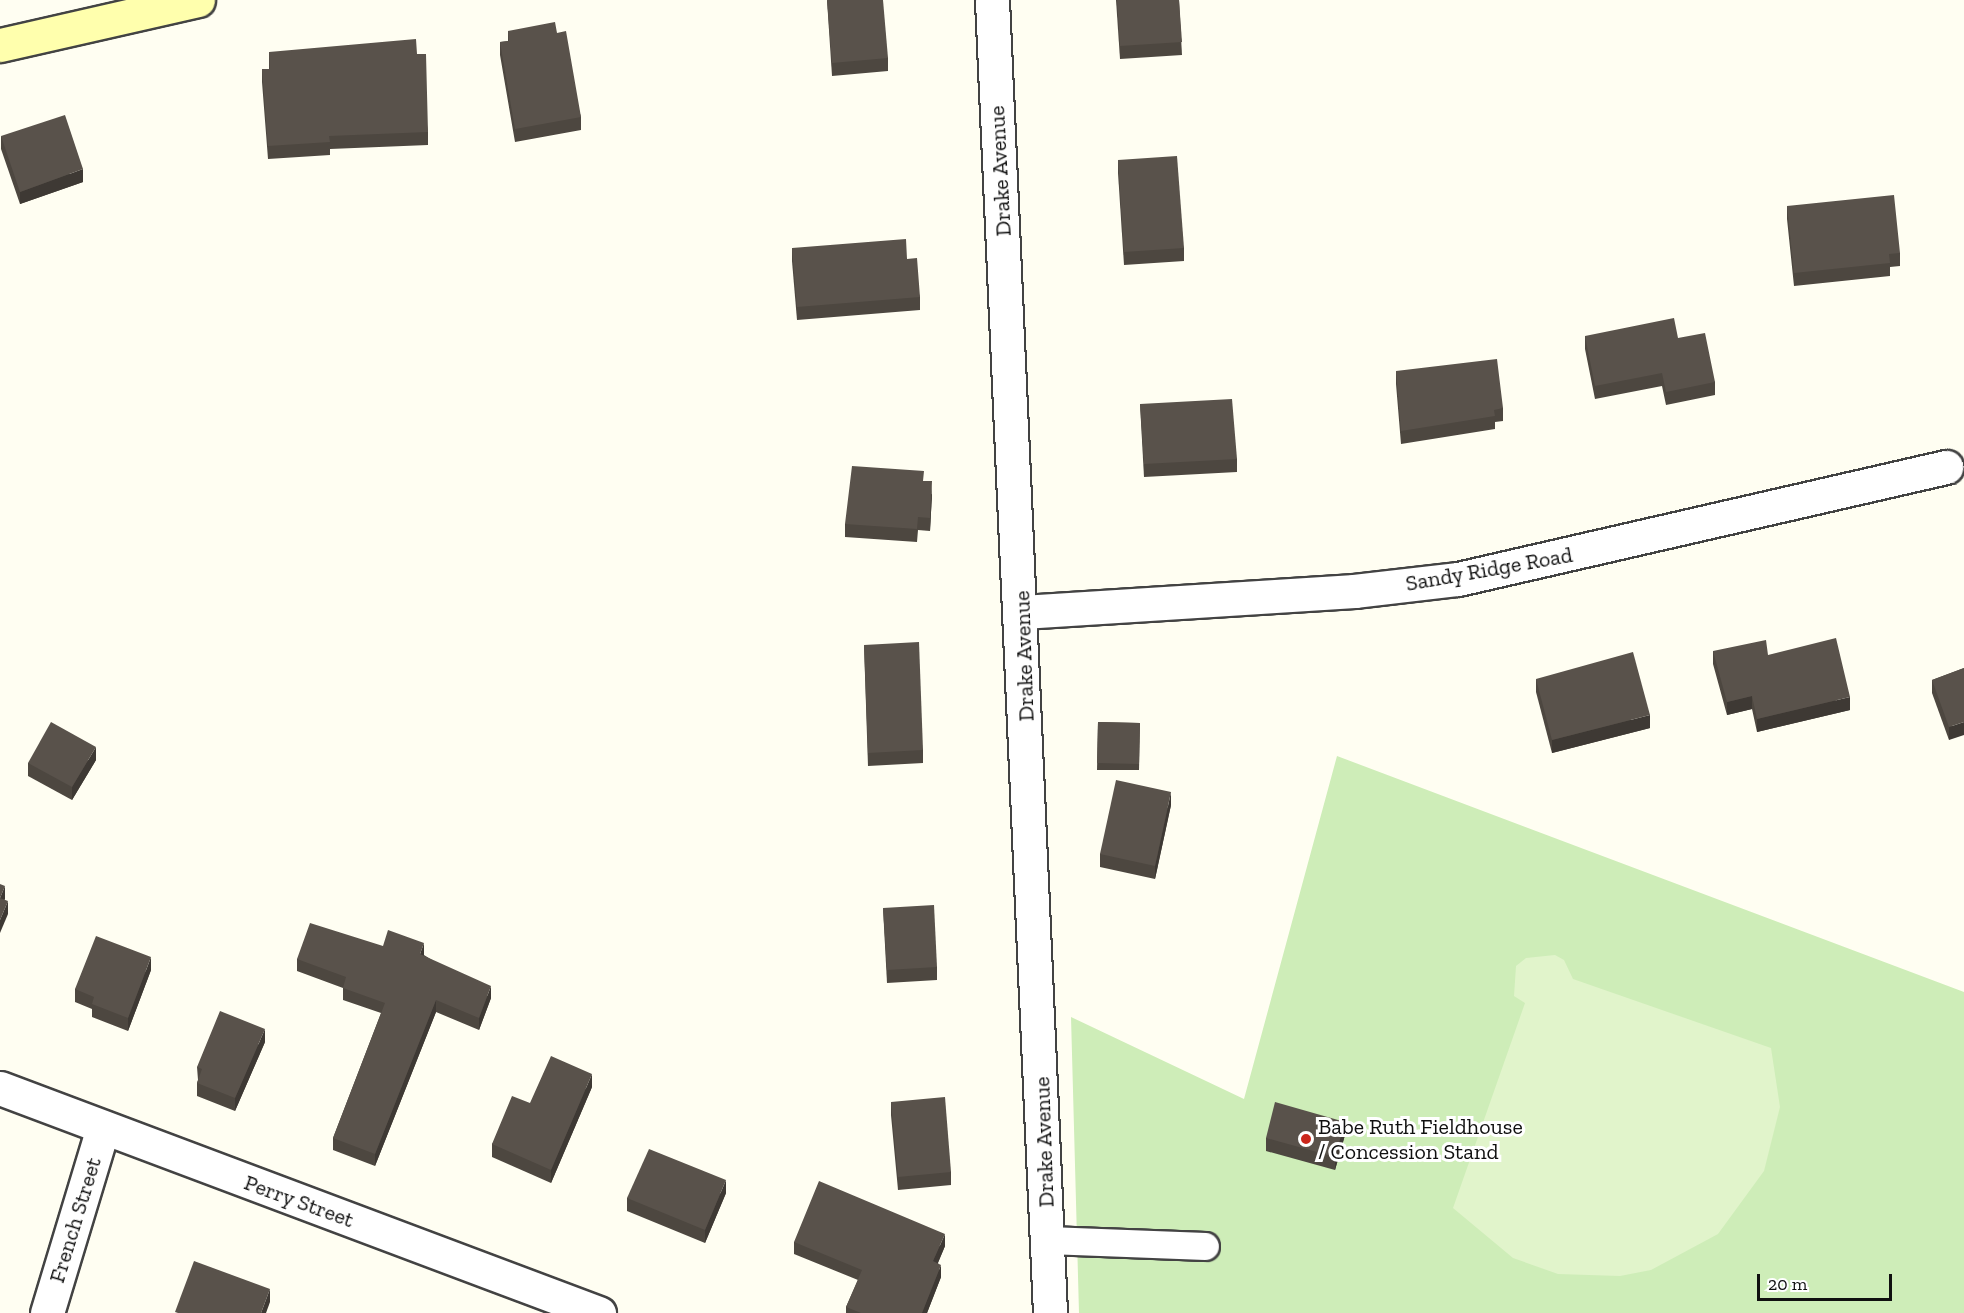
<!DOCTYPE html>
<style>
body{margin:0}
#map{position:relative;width:1964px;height:1313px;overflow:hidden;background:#fffef2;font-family:"Zilla Slab",serif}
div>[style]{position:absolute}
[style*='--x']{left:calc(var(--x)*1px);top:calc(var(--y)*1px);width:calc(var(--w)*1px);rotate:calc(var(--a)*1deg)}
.green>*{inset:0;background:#ceedb8}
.pitch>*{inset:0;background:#e1f4cb}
.roads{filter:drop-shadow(2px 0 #434343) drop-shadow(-2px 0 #434343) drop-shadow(0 2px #434343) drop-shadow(0 -2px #434343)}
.lane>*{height:27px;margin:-13.5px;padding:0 13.5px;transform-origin:13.5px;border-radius:13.5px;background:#fff}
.street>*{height:33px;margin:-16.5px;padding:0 16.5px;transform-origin:16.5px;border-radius:16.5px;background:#fff}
.secondary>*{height:33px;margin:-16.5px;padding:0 16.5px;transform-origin:16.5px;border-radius:16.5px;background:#ffffad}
.wall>*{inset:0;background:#4d4740}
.shaded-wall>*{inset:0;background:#3e3934}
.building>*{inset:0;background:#59524b}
.dots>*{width:16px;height:16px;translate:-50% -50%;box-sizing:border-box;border:3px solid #fff;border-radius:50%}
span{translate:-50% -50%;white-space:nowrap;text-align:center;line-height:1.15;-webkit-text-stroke:6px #fff;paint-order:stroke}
.street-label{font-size:22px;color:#101010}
.poi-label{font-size:22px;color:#101010}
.left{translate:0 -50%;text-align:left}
.scale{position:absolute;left:1757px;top:1274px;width:135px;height:27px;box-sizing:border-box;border:3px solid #101010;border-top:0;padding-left:8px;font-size:18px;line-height:21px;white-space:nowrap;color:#101010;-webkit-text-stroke:4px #fff;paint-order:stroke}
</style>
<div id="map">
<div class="green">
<i style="clip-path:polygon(1337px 756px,1964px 992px,1964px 1313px,1079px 1313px,1071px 1017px,1244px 1099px)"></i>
</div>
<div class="pitch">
<i style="clip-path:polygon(1555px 955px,1564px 960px,1573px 979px,1771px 1048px,1780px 1107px,1764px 1171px,1718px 1234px,1651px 1270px,1620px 1276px,1558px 1274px,1513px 1258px,1453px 1208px,1525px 1003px,1514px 996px,1516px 966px,1526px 958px)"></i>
</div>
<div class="roads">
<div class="lane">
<i style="--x:1048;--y:1240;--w:157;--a:2.2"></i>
</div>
<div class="street">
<i style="--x:992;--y:0;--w:1314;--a:87.47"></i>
<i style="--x:1022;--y:612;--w:333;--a:-3.6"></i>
<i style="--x:1354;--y:591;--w:105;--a:-6.6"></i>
<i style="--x:1458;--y:579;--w:501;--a:-12.93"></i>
<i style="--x:0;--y:1088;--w:640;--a:20.59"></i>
<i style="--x:47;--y:1313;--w:194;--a:-73.2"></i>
</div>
<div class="secondary">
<i style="--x:0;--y:45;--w:203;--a:-12.8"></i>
</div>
</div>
<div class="wall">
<i style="clip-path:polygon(827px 0,888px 58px,888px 71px,832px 76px)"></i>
<i style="clip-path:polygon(1116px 0,1179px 0,1182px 55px,1120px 59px)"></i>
<i style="clip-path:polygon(508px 31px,557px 33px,581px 117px,581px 130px,515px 142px,500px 55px,500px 42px,508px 41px)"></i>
<i style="clip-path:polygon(269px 52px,417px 54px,428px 132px,428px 145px,330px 149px,330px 155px,268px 159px,262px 82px,262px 69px,269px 69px)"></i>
<i style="clip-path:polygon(1px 136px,83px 182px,20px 204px,1px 149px)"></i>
<i style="clip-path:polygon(1118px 160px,1184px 248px,1184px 261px,1124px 265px,1118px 173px)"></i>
<i style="clip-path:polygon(1787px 206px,1900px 253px,1900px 266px,1890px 267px,1890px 276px,1794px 286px,1787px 219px)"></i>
<i style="clip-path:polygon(792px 248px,907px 259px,920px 297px,920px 310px,797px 320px,792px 261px)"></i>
<i style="clip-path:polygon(1585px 336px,1678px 338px,1715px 382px,1715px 395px,1666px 405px,1662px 386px,1595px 399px,1585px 349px)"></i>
<i style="clip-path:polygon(1396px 371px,1503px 408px,1503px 421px,1495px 422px,1495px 429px,1401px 444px,1396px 384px)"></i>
<i style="clip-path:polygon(1140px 404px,1237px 459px,1237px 472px,1144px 477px)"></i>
<i style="clip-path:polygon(932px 494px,930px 531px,918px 530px,917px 542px,845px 537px,845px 524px)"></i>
<i style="clip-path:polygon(864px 645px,923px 750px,923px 763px,868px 766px)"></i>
<i style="clip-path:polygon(1713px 651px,1768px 655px,1850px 710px,1757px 732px,1752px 709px,1727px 715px,1713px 664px)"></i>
<i style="clip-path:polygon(1964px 668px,1949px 740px,1932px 693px,1932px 680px)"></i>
<i style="clip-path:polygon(1536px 679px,1650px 728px,1552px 753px,1536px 692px)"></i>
<i style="clip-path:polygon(1098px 722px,1140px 723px,1139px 770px,1097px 770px)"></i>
<i style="clip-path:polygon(96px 760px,72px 800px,28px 776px,28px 763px)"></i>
<i style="clip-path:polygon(1171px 805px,1155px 879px,1100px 867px,1100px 854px)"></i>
<i style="clip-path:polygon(883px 908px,937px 967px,937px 980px,887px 983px)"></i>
<i style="clip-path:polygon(383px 946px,424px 955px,491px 998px,479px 1030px,436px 1012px,375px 1166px,333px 1150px,333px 1138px,381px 1013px,343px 1000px,343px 988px,297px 971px,297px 959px)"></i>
<i style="clip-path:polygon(151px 970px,128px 1031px,92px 1017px,92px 1009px,75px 1002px,75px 989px)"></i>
<i style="clip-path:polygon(265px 1042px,235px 1111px,197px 1096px,197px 1083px,198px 1080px,197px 1067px)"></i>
<i style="clip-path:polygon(592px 1087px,551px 1183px,492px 1157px,492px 1144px,530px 1103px)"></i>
<i style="clip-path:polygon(891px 1102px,951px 1172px,951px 1185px,898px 1190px,891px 1115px)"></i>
<i style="clip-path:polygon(1345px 1135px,1335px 1170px,1266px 1151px,1266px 1138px)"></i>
<i style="clip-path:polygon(726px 1193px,705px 1243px,627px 1211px,627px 1198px)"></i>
<i style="clip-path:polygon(794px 1242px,945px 1246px,938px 1263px,941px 1277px,927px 1313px,846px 1313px,846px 1307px,858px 1280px,794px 1254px)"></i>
</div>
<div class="shaded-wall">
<i style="clip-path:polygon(83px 169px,83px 182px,20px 204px,20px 192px)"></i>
<i style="clip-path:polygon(932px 481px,932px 494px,930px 531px,930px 518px)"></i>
<i style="clip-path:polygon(1752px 696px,1752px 709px,1727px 715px,1727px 702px)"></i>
<i style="clip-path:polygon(1850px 697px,1850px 710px,1757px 732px,1757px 719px)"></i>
<i style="clip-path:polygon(1650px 715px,1650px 728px,1552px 753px,1552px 740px)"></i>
<i style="clip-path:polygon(1964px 722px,1964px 735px,1949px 740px,1949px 727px)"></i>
<i style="clip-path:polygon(96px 747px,96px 760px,72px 800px,72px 787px)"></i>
<i style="clip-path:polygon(1171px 792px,1171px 805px,1155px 879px,1155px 866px)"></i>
<i style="clip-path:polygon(5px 886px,5px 899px,0 911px,0 898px)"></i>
<i style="clip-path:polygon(8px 901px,8px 914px,0 933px,0 920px)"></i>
<i style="clip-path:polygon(424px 943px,424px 955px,420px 966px,420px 954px)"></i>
<i style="clip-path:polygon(151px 957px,151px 970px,128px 1031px,128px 1018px)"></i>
<i style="clip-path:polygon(491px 986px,491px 998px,479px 1030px,479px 1018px)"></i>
<i style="clip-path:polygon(436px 1000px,436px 1012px,375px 1166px,375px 1154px)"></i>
<i style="clip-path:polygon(265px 1029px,265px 1042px,235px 1111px,235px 1098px)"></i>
<i style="clip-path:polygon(592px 1074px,592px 1087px,551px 1183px,551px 1170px)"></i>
<i style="clip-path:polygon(1345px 1122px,1345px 1135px,1335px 1170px,1335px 1157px)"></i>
<i style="clip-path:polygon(726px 1180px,726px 1193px,705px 1243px,705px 1230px)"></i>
<i style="clip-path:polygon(945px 1234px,945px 1246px,933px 1274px,933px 1261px)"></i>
<i style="clip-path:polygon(941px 1265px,941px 1277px,927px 1313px,922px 1313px)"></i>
<i style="clip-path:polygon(270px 1289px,270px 1302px,266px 1313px,261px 1313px)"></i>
</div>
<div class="building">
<i style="clip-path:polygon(827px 0,883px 0,888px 58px,832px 63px)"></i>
<i style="clip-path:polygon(1117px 0,1179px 0,1182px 42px,1120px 46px)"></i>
<i style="clip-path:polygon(555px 22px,557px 33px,566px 31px,581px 117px,515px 129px,500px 42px,509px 41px,508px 31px)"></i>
<i style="clip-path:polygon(416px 39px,417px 54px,426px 54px,428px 132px,329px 136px,330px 142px,268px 146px,262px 69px,270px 69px,269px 52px)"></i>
<i style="clip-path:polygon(65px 115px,83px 169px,20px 192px,1px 136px)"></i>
<i style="clip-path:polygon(1177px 156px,1184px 248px,1124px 252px,1118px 160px)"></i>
<i style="clip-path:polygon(1894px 195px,1900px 253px,1889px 254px,1890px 263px,1794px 273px,1787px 206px)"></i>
<i style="clip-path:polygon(906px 239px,907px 259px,917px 258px,920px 297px,797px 307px,792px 248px)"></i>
<i style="clip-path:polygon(1674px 318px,1678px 338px,1705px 333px,1715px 382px,1666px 392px,1662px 373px,1595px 386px,1585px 336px)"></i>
<i style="clip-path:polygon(1497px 359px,1503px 408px,1494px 410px,1495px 416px,1401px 431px,1396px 371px)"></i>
<i style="clip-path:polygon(1232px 399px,1237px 459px,1144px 464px,1140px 404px)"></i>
<i style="clip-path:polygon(852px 466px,924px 471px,923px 481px,932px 481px,930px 518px,918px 517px,917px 529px,845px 524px)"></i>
<i style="clip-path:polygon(1836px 638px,1850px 697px,1757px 719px,1752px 696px,1727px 702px,1713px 651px,1766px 640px,1768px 655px)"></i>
<i style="clip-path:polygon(919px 642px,923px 750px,868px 753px,864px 645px)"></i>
<i style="clip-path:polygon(1633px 652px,1650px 715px,1552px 740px,1536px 679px)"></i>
<i style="clip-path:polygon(1964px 668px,1964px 722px,1949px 727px,1932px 680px)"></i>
<i style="clip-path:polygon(51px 722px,96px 747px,72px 787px,28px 763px)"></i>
<i style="clip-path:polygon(1098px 722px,1140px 723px,1139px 764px,1097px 763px)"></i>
<i style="clip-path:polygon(1116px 780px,1171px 792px,1155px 866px,1100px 854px)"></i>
<i style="clip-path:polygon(0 884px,5px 886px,0 898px,8px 901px,0 920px)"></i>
<i style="clip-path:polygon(934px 905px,937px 967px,887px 970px,883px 908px)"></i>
<i style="clip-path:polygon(310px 923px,383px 946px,388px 930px,424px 943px,420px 954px,491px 986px,479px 1018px,436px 1000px,375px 1154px,333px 1138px,385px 1003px,343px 988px,346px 977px,297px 959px)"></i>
<i style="clip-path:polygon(96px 936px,151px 957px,128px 1018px,92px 1004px,94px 997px,75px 989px)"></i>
<i style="clip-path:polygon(220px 1011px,265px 1029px,235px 1098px,197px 1083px,202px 1069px,197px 1067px)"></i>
<i style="clip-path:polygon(551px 1056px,592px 1074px,551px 1170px,492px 1144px,512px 1096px,530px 1103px)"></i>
<i style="clip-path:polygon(945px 1097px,951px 1172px,898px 1177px,891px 1102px)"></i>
<i style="clip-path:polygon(1275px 1102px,1345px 1122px,1335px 1157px,1266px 1138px)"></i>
<i style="clip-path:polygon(649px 1149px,726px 1180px,705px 1230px,627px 1198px)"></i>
<i style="clip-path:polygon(819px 1181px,945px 1234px,933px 1261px,941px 1265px,922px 1313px,861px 1313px,846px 1307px,862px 1270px,794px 1242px)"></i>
<i style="clip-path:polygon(194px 1261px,270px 1289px,261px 1313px,178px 1313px,175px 1312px)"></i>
</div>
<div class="dots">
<i style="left:1306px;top:1139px;background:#cb271c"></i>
</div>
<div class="street-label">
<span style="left:1000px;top:171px;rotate:-93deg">Drake Avenue</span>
<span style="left:1489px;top:569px;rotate:-10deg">Sandy Ridge Road</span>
<span style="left:1024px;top:656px;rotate:-92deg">Drake Avenue</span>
<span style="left:1044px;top:1142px;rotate:-92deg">Drake Avenue</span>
<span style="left:299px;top:1201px;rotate:20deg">Perry Street</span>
<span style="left:75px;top:1220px;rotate:-73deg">French Street</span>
</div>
<div class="poi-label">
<span class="left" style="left:1318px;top:1139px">Babe Ruth Fieldhouse<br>/ Concession Stand</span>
</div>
<div class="scale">20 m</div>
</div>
